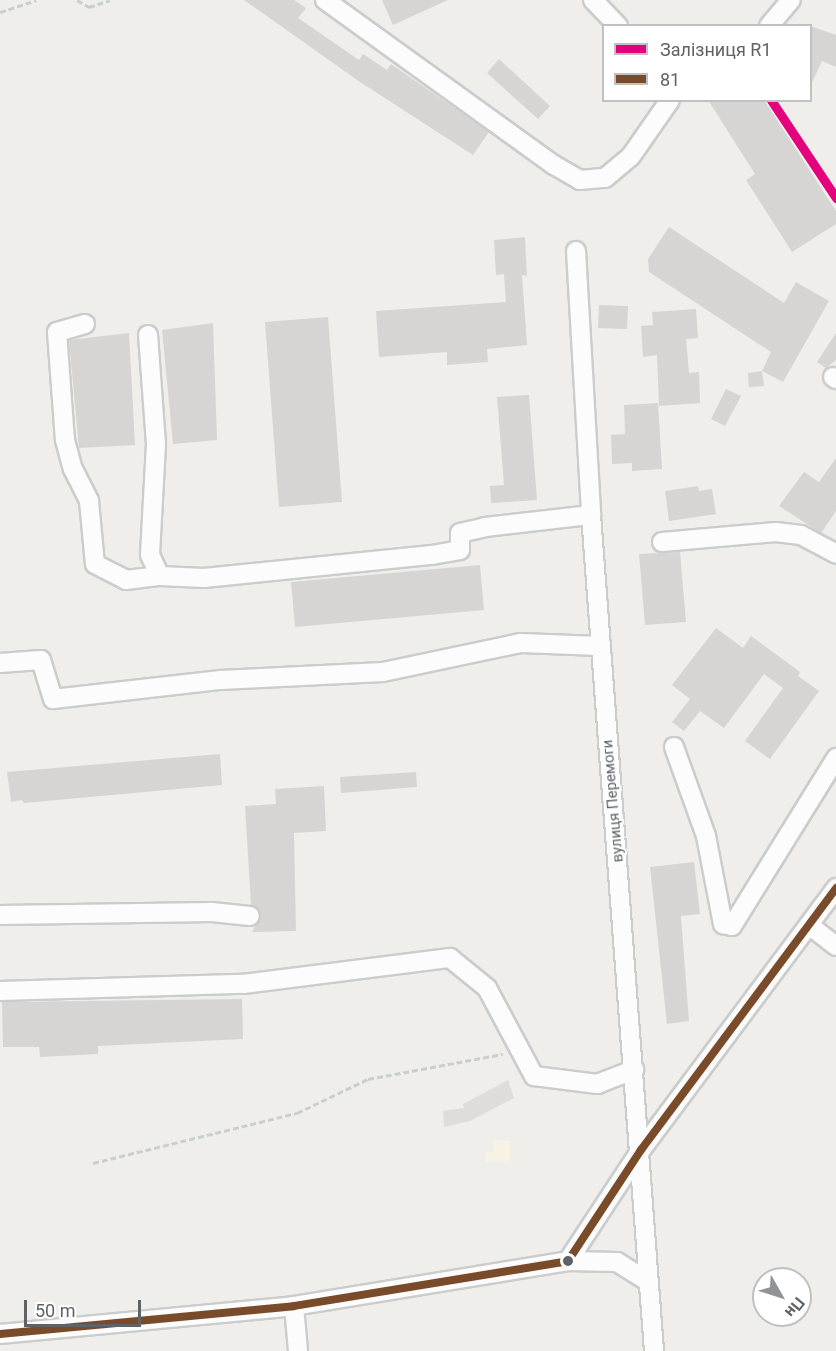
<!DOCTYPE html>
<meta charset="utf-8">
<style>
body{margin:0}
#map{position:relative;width:836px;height:1351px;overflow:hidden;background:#efeeea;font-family:Roboto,sans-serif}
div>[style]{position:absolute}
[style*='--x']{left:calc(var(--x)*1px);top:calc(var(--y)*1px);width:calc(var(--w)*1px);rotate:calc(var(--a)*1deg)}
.commercial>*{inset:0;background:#f7f3e4}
.industrial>*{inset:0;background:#dfddda}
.building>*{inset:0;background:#d6d5d3}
.path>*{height:3px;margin-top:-1.5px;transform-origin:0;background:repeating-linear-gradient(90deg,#cacfcc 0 6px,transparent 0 9px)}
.roads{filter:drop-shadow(2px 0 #cbcccc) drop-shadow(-2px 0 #cbcccc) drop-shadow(0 2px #cbcccc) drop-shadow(0 -2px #cbcccc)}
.minor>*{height:18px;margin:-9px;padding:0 9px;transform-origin:9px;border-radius:9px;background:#fdfcfc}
.bus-1>*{height:8px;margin:-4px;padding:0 4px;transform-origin:4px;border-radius:4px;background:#7a4b2a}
.rail-1>*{height:9px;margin:-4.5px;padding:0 4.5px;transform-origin:4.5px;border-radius:4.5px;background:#e5007d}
.dots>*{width:16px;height:16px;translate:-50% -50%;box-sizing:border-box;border:3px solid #fff;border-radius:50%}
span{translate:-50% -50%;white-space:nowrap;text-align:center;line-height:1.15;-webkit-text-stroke:4.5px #fff;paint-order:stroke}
.street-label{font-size:15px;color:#5f6368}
.legend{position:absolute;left:602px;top:24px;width:210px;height:78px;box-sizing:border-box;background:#fff;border:2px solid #bfc1c3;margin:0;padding:8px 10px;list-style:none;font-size:18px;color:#5f6368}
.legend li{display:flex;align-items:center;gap:12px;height:30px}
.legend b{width:30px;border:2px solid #bfc1c3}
.north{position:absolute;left:752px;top:1267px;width:60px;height:60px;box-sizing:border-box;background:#fff;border:2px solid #bfc1c3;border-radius:50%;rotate:129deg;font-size:16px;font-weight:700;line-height:24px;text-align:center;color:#5f6368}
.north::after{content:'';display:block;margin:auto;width:21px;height:27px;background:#919496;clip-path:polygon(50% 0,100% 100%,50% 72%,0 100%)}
.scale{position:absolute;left:24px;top:1300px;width:117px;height:27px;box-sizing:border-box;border:3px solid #5f6368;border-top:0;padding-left:8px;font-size:18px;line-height:21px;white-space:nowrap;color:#5f6368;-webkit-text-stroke:4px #fff;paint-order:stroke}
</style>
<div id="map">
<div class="commercial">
<i style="clip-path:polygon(494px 1141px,510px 1141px,510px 1161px,486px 1162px,486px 1152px,494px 1152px)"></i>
</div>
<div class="industrial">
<i style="clip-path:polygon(508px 1080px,514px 1098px,470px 1121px,444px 1127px,443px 1111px,464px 1108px,463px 1104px)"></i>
</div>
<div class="building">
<i style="clip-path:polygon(244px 0,294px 0,306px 8px,298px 18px,359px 60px,363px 54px,387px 70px,391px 64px,489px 132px,473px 155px,360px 82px)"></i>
<i style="clip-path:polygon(382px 0,448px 0,393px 25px)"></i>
<i style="clip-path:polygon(810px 26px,836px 35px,836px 67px,822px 61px,810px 87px)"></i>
<i style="clip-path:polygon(499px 59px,550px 106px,538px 119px,487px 73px)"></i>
<i style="clip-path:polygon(708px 100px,764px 100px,836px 211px,836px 224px,792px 252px,746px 180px,755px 174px)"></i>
<i style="clip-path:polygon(669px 227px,784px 303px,796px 282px,829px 301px,783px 382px,762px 371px,771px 352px,649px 272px,648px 259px)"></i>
<i style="clip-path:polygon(525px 237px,527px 276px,522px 275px,527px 345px,487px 349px,488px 362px,447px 365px,447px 352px,379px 357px,376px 311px,506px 302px,504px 274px,496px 275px,494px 240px)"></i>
<i style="clip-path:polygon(599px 305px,628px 306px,627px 329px,598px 328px)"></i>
<i style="clip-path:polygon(696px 309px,698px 338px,686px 339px,689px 373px,699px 372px,700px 403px,659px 406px,657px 355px,643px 357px,641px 326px,653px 325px,652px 312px)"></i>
<i style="clip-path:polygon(328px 317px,342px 502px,279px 507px,265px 322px)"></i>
<i style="clip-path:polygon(213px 323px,217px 440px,173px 444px,162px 330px)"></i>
<i style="clip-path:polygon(129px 333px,135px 445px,79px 448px,69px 340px)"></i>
<i style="clip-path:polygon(836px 333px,836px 360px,826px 368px,817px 362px)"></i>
<i style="clip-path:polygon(762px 371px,764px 386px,749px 387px,748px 373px)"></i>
<i style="clip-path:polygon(726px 389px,741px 396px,725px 426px,711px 419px)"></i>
<i style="clip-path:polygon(529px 395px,537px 500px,491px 503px,490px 486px,504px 485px,497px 397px)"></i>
<i style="clip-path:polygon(658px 403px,662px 469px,632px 471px,632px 463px,612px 464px,611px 435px,625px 434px,624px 405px)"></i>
<i style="clip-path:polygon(836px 458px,836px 511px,821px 533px,779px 506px,804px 472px,819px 482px)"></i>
<i style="clip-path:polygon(698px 486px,699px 491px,712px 489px,716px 514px,669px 521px,665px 491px)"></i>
<i style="clip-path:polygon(680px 552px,686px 622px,645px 625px,639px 554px)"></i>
<i style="clip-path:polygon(480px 565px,484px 610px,295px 627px,291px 582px)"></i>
<i style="clip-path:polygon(716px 628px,743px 648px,751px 636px,800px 672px,798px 676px,819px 691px,770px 759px,745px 741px,783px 688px,764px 674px,724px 728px,700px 711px,684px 731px,672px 722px,690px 699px,672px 685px)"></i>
<i style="clip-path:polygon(220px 754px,222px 785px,24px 803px,22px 800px,11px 802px,7px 772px)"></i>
<i style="clip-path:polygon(416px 772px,417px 787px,341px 793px,340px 777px)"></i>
<i style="clip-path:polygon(324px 786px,326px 831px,294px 833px,296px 931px,252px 932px,261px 917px,251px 905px,245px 806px,276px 804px,275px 789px)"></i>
<i style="clip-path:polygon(694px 862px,700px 914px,681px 916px,689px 1021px,667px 1024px,650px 867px)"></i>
<i style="clip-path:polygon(242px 999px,243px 1039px,98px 1046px,98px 1054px,40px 1057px,39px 1047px,3px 1047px,2px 1002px)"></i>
</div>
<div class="path">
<i style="--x:77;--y:0;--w:14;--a:30"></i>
<i style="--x:89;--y:7;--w:22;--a:-18"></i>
<i style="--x:0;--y:12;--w:38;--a:-18"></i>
<i style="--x:93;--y:1163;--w:210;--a:-13.8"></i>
<i style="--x:297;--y:1113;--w:79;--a:-25.6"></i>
<i style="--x:368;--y:1079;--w:137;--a:-10.5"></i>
</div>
<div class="roads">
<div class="minor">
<i style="--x:325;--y:0;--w:282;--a:35.8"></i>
<i style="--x:554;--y:165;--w:30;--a:30"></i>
<i style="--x:580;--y:180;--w:25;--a:-5"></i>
<i style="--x:605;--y:178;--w:34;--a:-40"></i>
<i style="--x:631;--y:156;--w:68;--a:-55.1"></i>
<i style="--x:593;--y:0;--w:36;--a:46"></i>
<i style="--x:769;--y:26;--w:34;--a:-50"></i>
<i style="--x:576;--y:251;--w:264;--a:86.7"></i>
<i style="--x:591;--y:515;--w:838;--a:85.69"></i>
<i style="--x:85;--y:324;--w:29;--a:164"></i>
<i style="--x:57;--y:332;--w:108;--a:85.8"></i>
<i style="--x:65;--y:440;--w:30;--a:75"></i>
<i style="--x:73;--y:469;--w:36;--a:63"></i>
<i style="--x:89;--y:501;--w:63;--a:84.6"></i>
<i style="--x:95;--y:564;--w:35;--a:27"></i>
<i style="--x:126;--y:580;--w:34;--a:-7"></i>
<i style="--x:160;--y:576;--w:44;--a:2.6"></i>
<i style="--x:204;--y:578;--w:229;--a:-5.8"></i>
<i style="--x:432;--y:555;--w:28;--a:-10"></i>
<i style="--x:460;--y:550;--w:17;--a:-90"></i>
<i style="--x:460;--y:533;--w:26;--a:-13"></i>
<i style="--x:485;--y:527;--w:107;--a:-6.5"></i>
<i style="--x:148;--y:335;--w:109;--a:85.8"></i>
<i style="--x:156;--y:444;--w:111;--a:93.1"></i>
<i style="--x:150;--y:555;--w:23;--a:65"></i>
<i style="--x:833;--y:377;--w:4;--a:34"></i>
<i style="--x:662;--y:542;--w:114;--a:-5"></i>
<i style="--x:776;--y:532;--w:25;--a:7"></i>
<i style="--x:801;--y:535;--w:40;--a:28"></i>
<i style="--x:0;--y:663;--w:41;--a:-4.2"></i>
<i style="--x:41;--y:660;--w:41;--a:72.9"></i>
<i style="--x:53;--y:699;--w:169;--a:-6.5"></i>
<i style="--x:221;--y:680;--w:162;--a:-2.8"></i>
<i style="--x:383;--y:672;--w:141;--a:-11.9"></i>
<i style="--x:521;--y:643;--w:79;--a:2.2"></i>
<i style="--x:674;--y:747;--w:95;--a:70.2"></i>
<i style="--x:706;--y:836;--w:90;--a:79.1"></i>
<i style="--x:723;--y:924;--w:9;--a:13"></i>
<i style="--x:732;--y:926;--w:198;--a:-58.2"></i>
<i style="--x:0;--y:915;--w:212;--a:-0.8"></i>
<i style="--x:212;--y:912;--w:38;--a:6"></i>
<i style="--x:809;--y:925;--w:34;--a:38"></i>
<i style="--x:0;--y:991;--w:243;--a:-1.7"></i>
<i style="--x:243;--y:984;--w:209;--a:-7.2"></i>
<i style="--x:450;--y:958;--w:48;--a:39"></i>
<i style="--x:487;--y:988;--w:100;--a:61.9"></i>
<i style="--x:534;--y:1076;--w:64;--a:7.2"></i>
<i style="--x:597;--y:1084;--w:40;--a:-21"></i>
<i style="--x:568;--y:1261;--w:49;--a:1.2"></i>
<i style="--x:617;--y:1262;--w:36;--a:32"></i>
<i style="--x:294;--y:1306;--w:45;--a:84.9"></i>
<i style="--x:0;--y:1334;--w:295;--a:-5.4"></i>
<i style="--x:294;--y:1306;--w:278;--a:-9.3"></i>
<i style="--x:568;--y:1261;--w:133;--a:-56.7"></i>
<i style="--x:641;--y:1150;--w:327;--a:-53.3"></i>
</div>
</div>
<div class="bus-1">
<i style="--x:0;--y:1334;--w:295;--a:-5.4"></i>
<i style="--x:294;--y:1306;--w:278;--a:-9.3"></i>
<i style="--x:568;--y:1261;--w:133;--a:-56.7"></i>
<i style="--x:641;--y:1150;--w:327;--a:-53.3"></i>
</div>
<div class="rail-1">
<i style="--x:771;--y:100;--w:118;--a:56.4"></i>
</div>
<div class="dots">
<i style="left:568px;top:1261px;background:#5f6368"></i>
</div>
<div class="street-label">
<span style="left:613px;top:801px;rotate:-95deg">вулиця Перемоги</span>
</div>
<ul class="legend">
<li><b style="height:8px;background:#e5007d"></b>Залізниця R1</li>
<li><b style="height:8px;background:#7a4b2a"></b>81</li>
</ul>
<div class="north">Пн</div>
<div class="scale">50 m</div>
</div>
